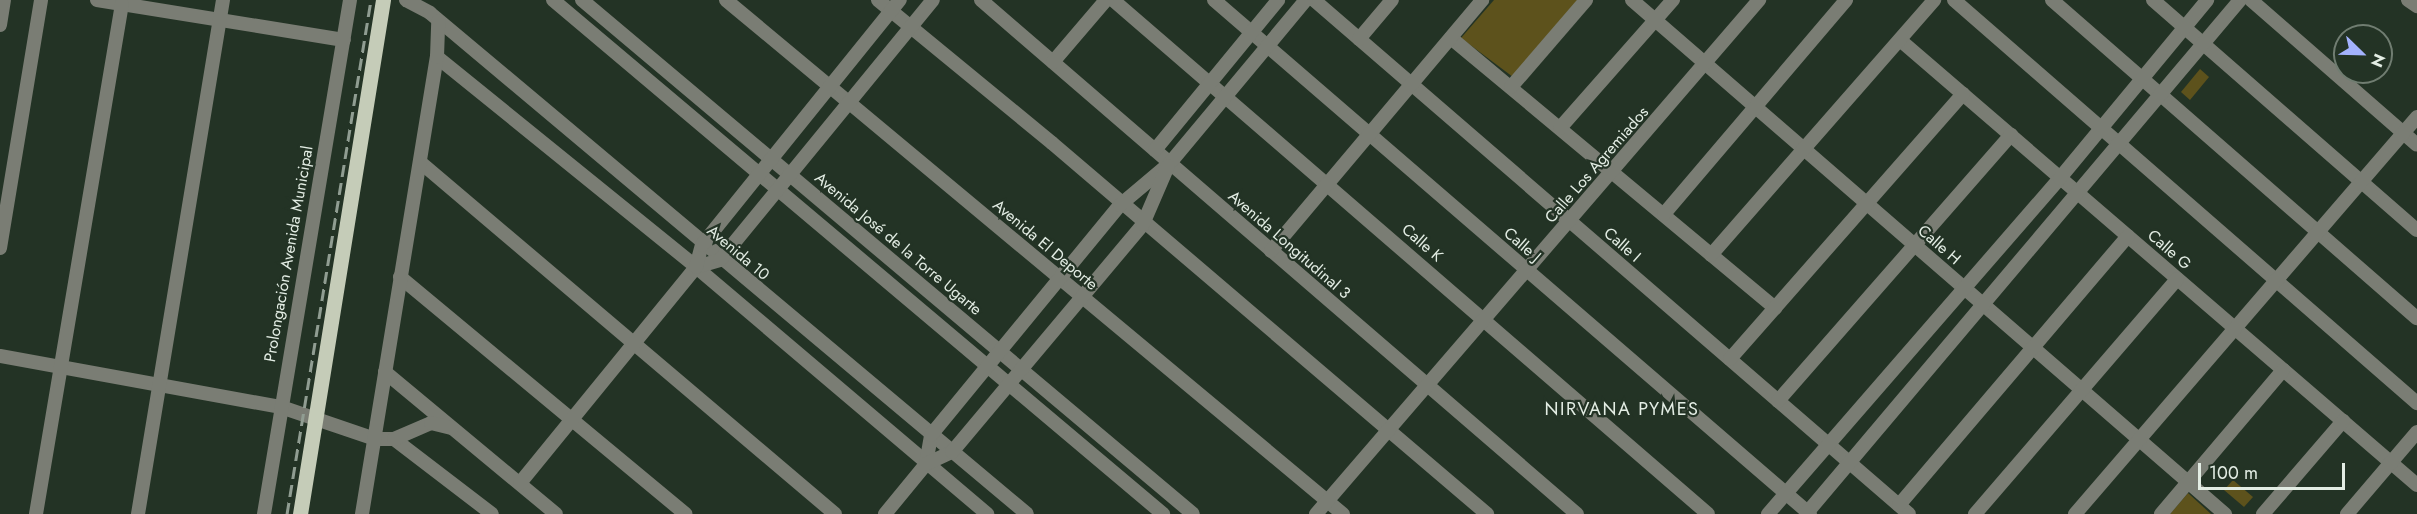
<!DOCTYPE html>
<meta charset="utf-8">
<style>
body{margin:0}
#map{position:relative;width:2417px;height:514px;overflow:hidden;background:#233325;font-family:Jost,sans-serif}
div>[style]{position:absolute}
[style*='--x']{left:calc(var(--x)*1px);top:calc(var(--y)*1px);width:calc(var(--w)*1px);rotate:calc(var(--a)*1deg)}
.green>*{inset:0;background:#5d521c}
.minor>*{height:14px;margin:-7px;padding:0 7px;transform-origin:7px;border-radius:7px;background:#7a7d74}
.major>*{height:15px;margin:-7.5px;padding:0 7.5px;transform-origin:7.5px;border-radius:7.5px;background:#c5ccb8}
.rail>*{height:3px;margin-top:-1.5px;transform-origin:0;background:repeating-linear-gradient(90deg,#909d92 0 12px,transparent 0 18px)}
span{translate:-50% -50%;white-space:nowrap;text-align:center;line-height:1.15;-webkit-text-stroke:4.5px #233325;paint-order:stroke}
.street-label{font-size:16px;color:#e3ede4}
.neighbourhood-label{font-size:18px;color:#e3ede4;letter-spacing:1.5px}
.north{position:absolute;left:2333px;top:24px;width:60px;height:60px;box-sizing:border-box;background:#233325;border:2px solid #707d71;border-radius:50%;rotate:113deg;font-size:16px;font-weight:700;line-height:24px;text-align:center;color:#e3ede4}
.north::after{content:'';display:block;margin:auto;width:21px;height:27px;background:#a3b2fd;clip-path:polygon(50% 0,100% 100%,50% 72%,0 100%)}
.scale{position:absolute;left:2198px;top:463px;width:147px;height:27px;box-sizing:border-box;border:3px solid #e3ede4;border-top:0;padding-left:8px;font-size:18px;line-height:21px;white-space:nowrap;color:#e3ede4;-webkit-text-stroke:4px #233325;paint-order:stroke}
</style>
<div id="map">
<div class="green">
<i style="clip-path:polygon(1494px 0,1578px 0,1513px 77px,1461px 38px)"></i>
<i style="clip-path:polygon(2200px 69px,2209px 77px,2190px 100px,2181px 92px)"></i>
<i style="clip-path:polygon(2233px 480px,2253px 497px,2244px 507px,2224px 490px)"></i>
<i style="clip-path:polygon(2188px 493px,2211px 514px,2170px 514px)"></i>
</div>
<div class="minor">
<i style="--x:97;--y:0;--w:250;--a:9.2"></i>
<i style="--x:406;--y:0;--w:27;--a:28"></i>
<i style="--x:430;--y:13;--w:779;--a:40"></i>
<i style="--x:553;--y:0;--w:798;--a:40.12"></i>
<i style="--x:582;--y:0;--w:798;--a:40.07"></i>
<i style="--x:726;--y:0;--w:803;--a:39.8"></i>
<i style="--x:878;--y:0;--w:225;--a:39.4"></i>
<i style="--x:1052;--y:143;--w:572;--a:40.46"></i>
<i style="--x:981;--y:0;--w:787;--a:40.78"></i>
<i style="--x:1113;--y:0;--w:786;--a:40.82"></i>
<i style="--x:1214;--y:0;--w:787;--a:40.78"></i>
<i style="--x:1314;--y:0;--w:786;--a:40.82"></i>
<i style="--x:1632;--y:0;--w:785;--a:40.92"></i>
<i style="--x:1954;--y:0;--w:614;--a:41.04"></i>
<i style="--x:2052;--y:0;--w:484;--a:41.1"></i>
<i style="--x:2153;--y:0;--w:350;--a:41.1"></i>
<i style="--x:2251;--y:0;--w:220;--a:41.1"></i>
<i style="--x:2408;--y:0;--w:11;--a:34"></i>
<i style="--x:0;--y:25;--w:25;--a:-81"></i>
<i style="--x:1451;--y:38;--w:422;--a:39.8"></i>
<i style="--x:1359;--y:39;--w:51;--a:-49.8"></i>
<i style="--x:1900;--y:40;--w:682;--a:40.72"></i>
<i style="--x:437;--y:57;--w:333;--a:39"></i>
<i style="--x:696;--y:267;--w:382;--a:40.3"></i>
<i style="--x:1053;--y:62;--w:82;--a:-49.5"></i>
<i style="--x:1511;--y:87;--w:115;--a:-49.2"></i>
<i style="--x:1560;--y:128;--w:171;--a:-48.6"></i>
<i style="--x:1155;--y:150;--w:194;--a:-50.6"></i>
<i style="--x:420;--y:162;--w:544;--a:40.3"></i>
<i style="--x:1664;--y:214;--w:281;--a:-49.6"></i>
<i style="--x:0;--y:248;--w:251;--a:-80.6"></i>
<i style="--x:1271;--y:251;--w:328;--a:-49.9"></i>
<i style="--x:1711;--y:255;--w:339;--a:-48.8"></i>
<i style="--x:696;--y:267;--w:25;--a:-16"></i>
<i style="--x:720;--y:260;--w:336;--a:-50.7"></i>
<i style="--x:400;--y:277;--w:371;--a:39.7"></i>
<i style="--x:0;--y:356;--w:286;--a:10.3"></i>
<i style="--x:281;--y:407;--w:99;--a:18.8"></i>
<i style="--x:375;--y:439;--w:19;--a:0"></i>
<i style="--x:394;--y:439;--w:123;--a:37.4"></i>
<i style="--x:1730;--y:359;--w:353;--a:-48.7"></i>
<i style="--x:385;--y:372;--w:222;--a:39.7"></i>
<i style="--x:1778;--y:401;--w:354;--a:-48.8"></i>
<i style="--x:394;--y:439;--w:40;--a:-23.4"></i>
<i style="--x:431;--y:423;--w:21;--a:14"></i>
<i style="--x:926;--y:464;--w:29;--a:-80"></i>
<i style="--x:931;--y:435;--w:298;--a:-50.6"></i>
<i style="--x:1120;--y:205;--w:65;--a:-40"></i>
<i style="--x:1170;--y:163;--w:212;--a:-50.2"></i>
<i style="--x:520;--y:483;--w:279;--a:-50.8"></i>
<i style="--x:696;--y:267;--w:23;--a:-75"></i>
<i style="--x:702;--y:245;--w:315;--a:-51.1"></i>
<i style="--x:1899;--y:505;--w:353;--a:-49.6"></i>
<i style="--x:36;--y:514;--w:517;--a:-80.43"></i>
<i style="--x:138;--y:514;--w:521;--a:-80.61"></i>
<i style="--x:264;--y:514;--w:521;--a:-80.5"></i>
<i style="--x:362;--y:514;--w:463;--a:-80.7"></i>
<i style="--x:437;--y:57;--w:36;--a:-88"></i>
<i style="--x:885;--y:514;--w:65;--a:-50.6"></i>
<i style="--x:926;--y:464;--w:29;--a:-25"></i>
<i style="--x:952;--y:452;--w:297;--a:-50"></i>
<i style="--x:1143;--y:224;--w:63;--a:-66.7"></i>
<i style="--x:1316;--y:514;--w:679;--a:-49.24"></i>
<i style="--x:1768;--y:514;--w:445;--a:-49"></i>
<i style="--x:2060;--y:178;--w:231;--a:-50.4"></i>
<i style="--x:1806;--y:514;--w:673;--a:-49.82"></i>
<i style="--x:1975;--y:514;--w:310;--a:-49.3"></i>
<i style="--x:2075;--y:514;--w:524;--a:-49.26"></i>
<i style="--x:2161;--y:514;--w:189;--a:-49.7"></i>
<i style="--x:2263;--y:514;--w:123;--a:-49.3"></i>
<i style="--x:2347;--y:514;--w:108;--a:-49.5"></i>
</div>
<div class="major">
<i style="--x:300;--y:514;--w:521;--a:-80.83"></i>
</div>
<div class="rail">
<i style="--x:287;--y:514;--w:521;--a:-80.72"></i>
</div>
<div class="street-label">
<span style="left:1597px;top:165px;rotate:-49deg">Calle Los Agremiados</span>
<span style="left:1422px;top:243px;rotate:41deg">Calle K</span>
<span style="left:898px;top:244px;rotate:40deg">Avenida José de la Torre Ugarte</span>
<span style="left:1045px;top:245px;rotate:40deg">Avenida El Deporte</span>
<span style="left:1289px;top:245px;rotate:41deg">Avenida Longitudinal 3</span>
<span style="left:1522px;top:245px;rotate:41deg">Calle J</span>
<span style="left:1622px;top:245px;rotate:41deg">Calle I</span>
<span style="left:1939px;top:245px;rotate:41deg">Calle H</span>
<span style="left:2169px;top:250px;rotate:41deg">Calle G</span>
<span style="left:738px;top:253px;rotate:40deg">Avenida 10</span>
<span style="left:289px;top:254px;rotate:-80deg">Prolongación Avenida Municipal</span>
</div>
<div class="neighbourhood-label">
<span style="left:1622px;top:409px">NIRVANA PYMES</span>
</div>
<div class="north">N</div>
<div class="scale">100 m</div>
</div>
